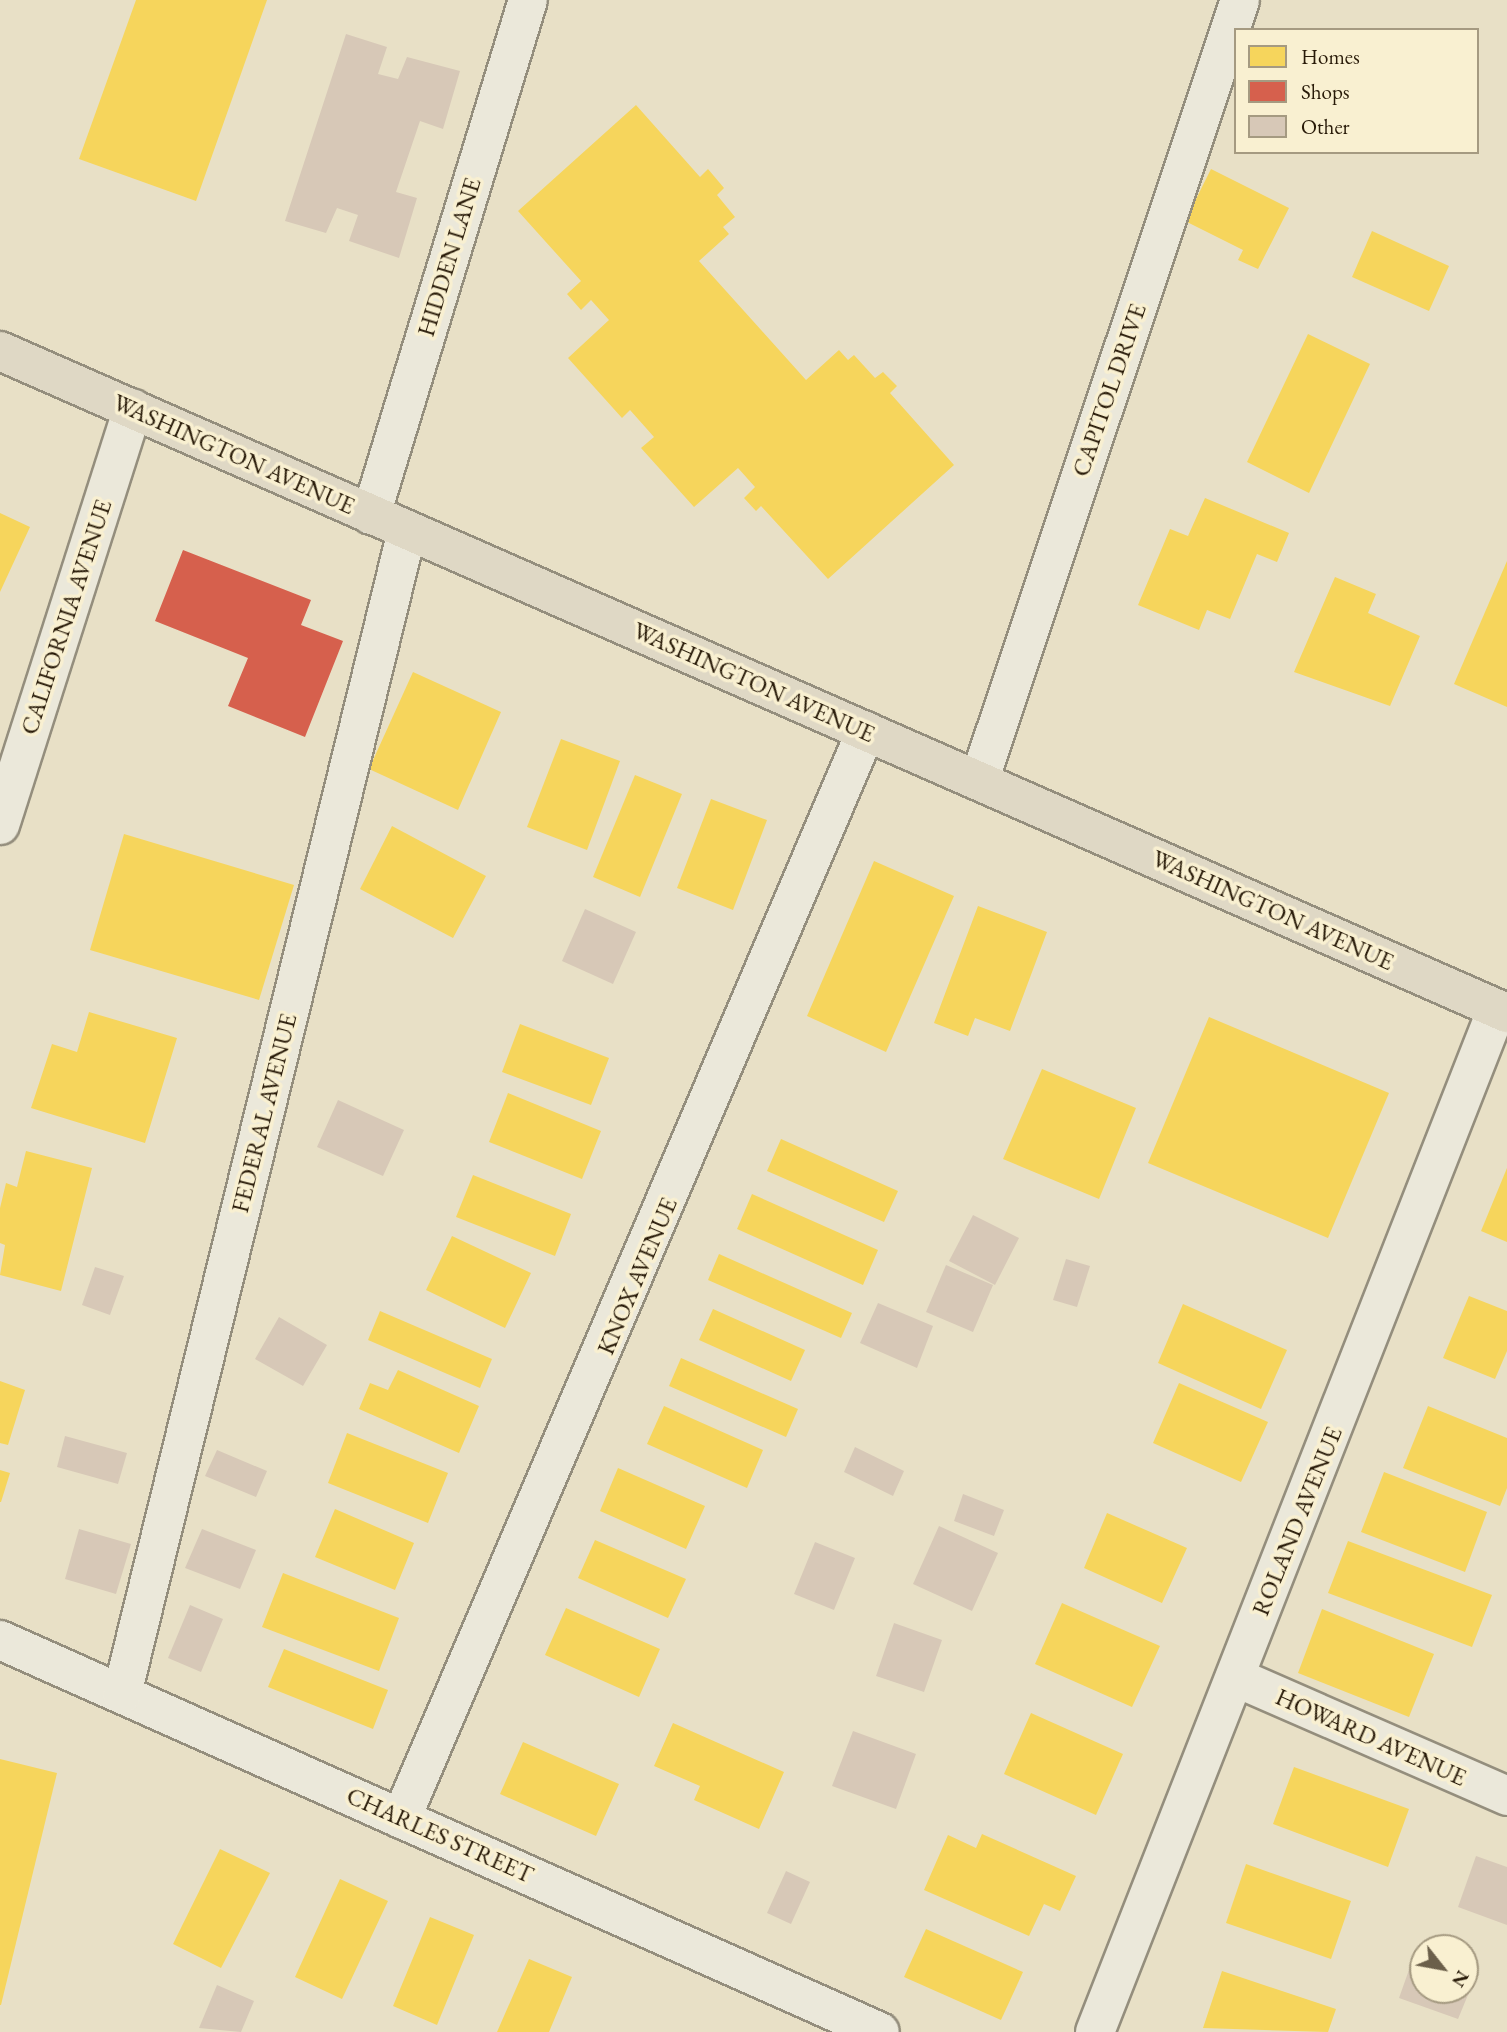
<!DOCTYPE html>
<style>
body{margin:0}
#map{position:relative;width:1507px;height:2032px;overflow:hidden;background:#e8e0c6;font-family:"EB Garamond",serif}
div>[style]{position:absolute}
[style*='--x']{left:calc(var(--x)*1px);top:calc(var(--y)*1px);width:calc(var(--w)*1px);rotate:calc(var(--a)*1deg)}
.homes>*{inset:0;background:#f6d55c}
.shops>*{inset:0;background:#d6604d}
.building>*{inset:0;background:#d7c8b7}
.roads{filter:drop-shadow(2px 0 #948e7d) drop-shadow(-2px 0 #948e7d) drop-shadow(0 2px #948e7d) drop-shadow(0 -2px #948e7d)}
.street>*{height:38px;margin:-19px;padding:0 19px;transform-origin:19px;border-radius:19px;background:#ebe8da}
.primary>*{height:38px;margin:-19px;padding:0 19px;transform-origin:19px;border-radius:19px;background:#dfd8c5}
span{translate:-50% -50%;white-space:nowrap;text-align:center;line-height:1.15;-webkit-text-stroke:7px #f9f0d1;paint-order:stroke}
.street-label{font-size:24px;color:#281a08}
.legend{position:absolute;left:1234px;top:28px;width:245px;height:126px;box-sizing:border-box;background:#f9f0d1;border:2px solid #a59a81;margin:0;padding:9px 12px;list-style:none;font-size:21px;color:#281a08}
.legend li{display:flex;align-items:center;gap:14px;height:35px}
.legend b{width:35px;border:2px solid #a59a81}
.north{position:absolute;left:1409px;top:1934px;width:70px;height:70px;box-sizing:border-box;background:#f9f0d1;border:2px solid #a59a81;border-radius:50%;rotate:121deg;font-size:19px;font-weight:700;line-height:28px;text-align:center;color:#281a08}
.north::after{content:'';display:block;margin:auto;width:24px;height:32px;background:#6b5f4a;clip-path:polygon(50% 0,100% 100%,50% 72%,0 100%)}
</style>
<div id="map">
<div class="homes">
<i style="clip-path:polygon(136px 0,267px 0,196px 201px,79px 159px)"></i>
<i style="clip-path:polygon(636px 105px,700px 177px,708px 169px,724px 188px,717px 195px,735px 217px,723px 227px,729px 234px,699px 261px,806px 380px,839px 350px,848px 360px,854px 355px,875px 378px,883px 372px,897px 386px,890px 393px,954px 465px,828px 579px,761px 506px,756px 511px,744px 498px,755px 487px,738px 468px,694px 507px,641px 448px,654px 437px,630px 410px,622px 418px,568px 358px,609px 320px,591px 300px,581px 310px,567px 294px,581px 281px,518px 211px)"></i>
<i style="clip-path:polygon(1211px 169px,1289px 208px,1258px 269px,1238px 260px,1243px 250px,1185px 221px)"></i>
<i style="clip-path:polygon(1372px 231px,1449px 266px,1429px 311px,1352px 277px)"></i>
<i style="clip-path:polygon(1308px 334px,1370px 364px,1309px 493px,1247px 462px)"></i>
<i style="clip-path:polygon(1205px 498px,1289px 533px,1277px 562px,1257px 554px,1230px 619px,1207px 610px,1199px 630px,1138px 605px,1170px 529px,1188px 536px)"></i>
<i style="clip-path:polygon(0 513px,30px 527px,0 592px)"></i>
<i style="clip-path:polygon(1507px 561px,1507px 707px,1454px 684px)"></i>
<i style="clip-path:polygon(1335px 577px,1376px 594px,1368px 613px,1420px 636px,1390px 706px,1294px 672px)"></i>
<i style="clip-path:polygon(413px 672px,501px 712px,458px 810px,369px 769px)"></i>
<i style="clip-path:polygon(561px 739px,620px 761px,587px 850px,527px 827px)"></i>
<i style="clip-path:polygon(635px 775px,682px 794px,640px 897px,593px 877px)"></i>
<i style="clip-path:polygon(711px 799px,767px 820px,733px 910px,677px 888px)"></i>
<i style="clip-path:polygon(392px 826px,486px 876px,453px 938px,360px 889px)"></i>
<i style="clip-path:polygon(124px 834px,294px 885px,259px 1000px,90px 950px)"></i>
<i style="clip-path:polygon(874px 861px,954px 896px,886px 1052px,807px 1016px)"></i>
<i style="clip-path:polygon(978px 906px,1047px 932px,1010px 1031px,975px 1018px,968px 1036px,934px 1023px)"></i>
<i style="clip-path:polygon(89px 1012px,177px 1038px,145px 1143px,31px 1108px,52px 1044px,77px 1052px)"></i>
<i style="clip-path:polygon(1209px 1017px,1389px 1093px,1328px 1238px,1148px 1163px)"></i>
<i style="clip-path:polygon(520px 1024px,609px 1058px,591px 1105px,502px 1072px)"></i>
<i style="clip-path:polygon(1042px 1069px,1136px 1108px,1099px 1199px,1003px 1159px)"></i>
<i style="clip-path:polygon(508px 1093px,601px 1131px,582px 1179px,489px 1142px)"></i>
<i style="clip-path:polygon(781px 1139px,898px 1191px,884px 1222px,767px 1171px)"></i>
<i style="clip-path:polygon(26px 1151px,92px 1168px,61px 1291px,0 1275px,5px 1245px,0 1243px,0 1208px,6px 1183px,17px 1187px)"></i>
<i style="clip-path:polygon(1507px 1168px,1507px 1242px,1481px 1231px)"></i>
<i style="clip-path:polygon(473px 1175px,571px 1214px,555px 1256px,456px 1217px)"></i>
<i style="clip-path:polygon(752px 1194px,878px 1250px,863px 1285px,737px 1229px)"></i>
<i style="clip-path:polygon(452px 1236px,531px 1273px,505px 1328px,426px 1290px)"></i>
<i style="clip-path:polygon(719px 1254px,852px 1313px,841px 1338px,708px 1280px)"></i>
<i style="clip-path:polygon(1469px 1296px,1507px 1311px,1507px 1351px,1495px 1379px,1443px 1358px)"></i>
<i style="clip-path:polygon(1183px 1304px,1287px 1350px,1261px 1409px,1158px 1363px)"></i>
<i style="clip-path:polygon(713px 1309px,805px 1350px,791px 1381px,699px 1340px)"></i>
<i style="clip-path:polygon(380px 1311px,492px 1359px,480px 1388px,368px 1340px)"></i>
<i style="clip-path:polygon(681px 1358px,798px 1409px,786px 1437px,669px 1386px)"></i>
<i style="clip-path:polygon(398px 1370px,479px 1406px,459px 1453px,359px 1409px,370px 1383px,388px 1390px)"></i>
<i style="clip-path:polygon(0 1381px,25px 1390px,8px 1445px,0 1443px)"></i>
<i style="clip-path:polygon(1179px 1383px,1268px 1422px,1241px 1482px,1153px 1443px)"></i>
<i style="clip-path:polygon(664px 1406px,763px 1450px,747px 1488px,647px 1444px)"></i>
<i style="clip-path:polygon(1428px 1406px,1507px 1438px,1507px 1488px,1500px 1506px,1403px 1468px)"></i>
<i style="clip-path:polygon(347px 1433px,448px 1473px,428px 1523px,328px 1483px)"></i>
<i style="clip-path:polygon(618px 1468px,705px 1506px,686px 1549px,600px 1511px)"></i>
<i style="clip-path:polygon(0 1470px,10px 1473px,1px 1502px,0 1502px)"></i>
<i style="clip-path:polygon(1384px 1472px,1487px 1512px,1465px 1572px,1361px 1532px)"></i>
<i style="clip-path:polygon(335px 1509px,414px 1543px,395px 1590px,315px 1557px)"></i>
<i style="clip-path:polygon(1107px 1513px,1187px 1548px,1162px 1603px,1084px 1568px)"></i>
<i style="clip-path:polygon(595px 1540px,686px 1579px,668px 1618px,578px 1578px)"></i>
<i style="clip-path:polygon(1348px 1541px,1492px 1595px,1472px 1647px,1328px 1593px)"></i>
<i style="clip-path:polygon(283px 1573px,399px 1618px,379px 1671px,262px 1627px)"></i>
<i style="clip-path:polygon(1062px 1603px,1160px 1646px,1132px 1707px,1035px 1664px)"></i>
<i style="clip-path:polygon(566px 1608px,660px 1649px,639px 1697px,545px 1655px)"></i>
<i style="clip-path:polygon(1322px 1609px,1434px 1654px,1409px 1717px,1298px 1673px)"></i>
<i style="clip-path:polygon(284px 1649px,388px 1690px,373px 1729px,268px 1687px)"></i>
<i style="clip-path:polygon(1031px 1713px,1123px 1754px,1096px 1815px,1004px 1774px)"></i>
<i style="clip-path:polygon(673px 1723px,784px 1772px,759px 1829px,694px 1800px,700px 1786px,654px 1766px)"></i>
<i style="clip-path:polygon(523px 1742px,619px 1784px,596px 1836px,500px 1794px)"></i>
<i style="clip-path:polygon(0 1759px,57px 1773px,1px 2005px,0 2005px)"></i>
<i style="clip-path:polygon(1294px 1767px,1409px 1809px,1388px 1867px,1273px 1824px)"></i>
<i style="clip-path:polygon(982px 1834px,1076px 1876px,1060px 1911px,1044px 1904px,1029px 1936px,924px 1890px,948px 1835px,976px 1848px)"></i>
<i style="clip-path:polygon(220px 1849px,270px 1873px,221px 1968px,173px 1944px)"></i>
<i style="clip-path:polygon(1246px 1864px,1351px 1901px,1331px 1959px,1226px 1923px)"></i>
<i style="clip-path:polygon(340px 1879px,388px 1901px,342px 1999px,295px 1977px)"></i>
<i style="clip-path:polygon(430px 1917px,474px 1935px,437px 2025px,393px 2006px)"></i>
<i style="clip-path:polygon(926px 1929px,1023px 1972px,1001px 2020px,904px 1977px)"></i>
<i style="clip-path:polygon(529px 1959px,572px 1977px,549px 2032px,497px 2032px)"></i>
<i style="clip-path:polygon(1222px 1971px,1336px 2009px,1328px 2032px,1203px 2028px)"></i>
</div>
<div class="shops">
<i style="clip-path:polygon(183px 550px,311px 600px,301px 625px,343px 641px,305px 737px,228px 706px,248px 658px,155px 621px)"></i>
</div>
<div class="building">
<i style="clip-path:polygon(346px 34px,387px 47px,378px 74px,398px 79px,407px 57px,460px 71px,443px 129px,420px 121px,396px 192px,417px 198px,399px 258px,349px 241px,358px 215px,337px 208px,326px 233px,285px 221px)"></i>
<i style="clip-path:polygon(585px 909px,636px 932px,613px 984px,562px 961px)"></i>
<i style="clip-path:polygon(338px 1100px,404px 1130px,383px 1176px,317px 1147px)"></i>
<i style="clip-path:polygon(973px 1215px,1019px 1238px,995px 1285px,949px 1261px)"></i>
<i style="clip-path:polygon(1066px 1259px,1090px 1266px,1077px 1307px,1053px 1300px)"></i>
<i style="clip-path:polygon(946px 1265px,993px 1285px,973px 1332px,926px 1312px)"></i>
<i style="clip-path:polygon(95px 1267px,124px 1276px,110px 1315px,82px 1305px)"></i>
<i style="clip-path:polygon(878px 1303px,933px 1326px,917px 1368px,860px 1343px)"></i>
<i style="clip-path:polygon(279px 1317px,327px 1345px,303px 1386px,255px 1359px)"></i>
<i style="clip-path:polygon(65px 1436px,127px 1453px,118px 1484px,57px 1467px)"></i>
<i style="clip-path:polygon(855px 1447px,904px 1471px,893px 1496px,844px 1472px)"></i>
<i style="clip-path:polygon(217px 1450px,267px 1471px,256px 1497px,205px 1476px)"></i>
<i style="clip-path:polygon(963px 1494px,1004px 1510px,994px 1536px,954px 1521px)"></i>
<i style="clip-path:polygon(939px 1526px,998px 1553px,972px 1611px,913px 1584px)"></i>
<i style="clip-path:polygon(79px 1529px,131px 1544px,116px 1594px,65px 1579px)"></i>
<i style="clip-path:polygon(202px 1529px,256px 1550px,240px 1589px,185px 1568px)"></i>
<i style="clip-path:polygon(815px 1542px,855px 1558px,834px 1610px,794px 1594px)"></i>
<i style="clip-path:polygon(190px 1605px,223px 1619px,201px 1672px,168px 1658px)"></i>
<i style="clip-path:polygon(894px 1623px,942px 1640px,924px 1692px,876px 1676px)"></i>
<i style="clip-path:polygon(853px 1731px,916px 1754px,896px 1809px,832px 1786px)"></i>
<i style="clip-path:polygon(1476px 1856px,1507px 1867px,1507px 1925px,1458px 1907px)"></i>
<i style="clip-path:polygon(786px 1871px,810px 1882px,791px 1924px,767px 1913px)"></i>
<i style="clip-path:polygon(1410px 1967px,1423px 1972px,1423px 1990px,1470px 1990px,1458px 2019px,1399px 1998px)"></i>
<i style="clip-path:polygon(217px 1985px,254px 2001px,241px 2032px,199px 2028px)"></i>
</div>
<div class="roads">
<div class="street">
<i style="--x:371;--y:515;--w:538;--a:-73.05"></i>
<i style="--x:979;--y:781;--w:823;--a:-71.52"></i>
<i style="--x:0;--y:825;--w:437;--a:-72.3"></i>
<i style="--x:0;--y:1640;--w:963;--a:24.01"></i>
<i style="--x:1235;--y:1677;--w:297;--a:23.6"></i>
<i style="--x:122;--y:1694;--w:1197;--a:-76.23"></i>
<i style="--x:401;--y:1819;--w:1183;--a:-66.86"></i>
<i style="--x:1095;--y:2032;--w:1099;--a:-68.55"></i>
</div>
<div class="primary">
<i style="--x:0;--y:351;--w:1646;--a:23.72"></i>
</div>
</div>
<div class="street-label">
<span style="left:449px;top:257px;rotate:-73deg">HIDDEN LANE</span>
<span style="left:1109px;top:390px;rotate:-71deg">CAPITOL DRIVE</span>
<span style="left:234px;top:454px;rotate:24deg">WASHINGTON AVENUE</span>
<span style="left:66px;top:617px;rotate:-72deg">CALIFORNIA AVENUE</span>
<span style="left:754px;top:682px;rotate:24deg">WASHINGTON AVENUE</span>
<span style="left:1273px;top:910px;rotate:24deg">WASHINGTON AVENUE</span>
<span style="left:264px;top:1113px;rotate:-76deg">FEDERAL AVENUE</span>
<span style="left:637px;top:1276px;rotate:-67deg">KNOX AVENUE</span>
<span style="left:1297px;top:1521px;rotate:-68deg">ROLAND AVENUE</span>
<span style="left:1371px;top:1737px;rotate:24deg">HOWARD AVENUE</span>
<span style="left:440px;top:1835px;rotate:24deg">CHARLES STREET</span>
</div>
<ul class="legend">
<li><b style="height:19px;background:#f6d55c"></b>Homes</li>
<li><b style="height:19px;background:#d6604d"></b>Shops</li>
<li><b style="height:19px;background:#d7c8b7"></b>Other</li>
</ul>
<div class="north">N</div>
</div>
